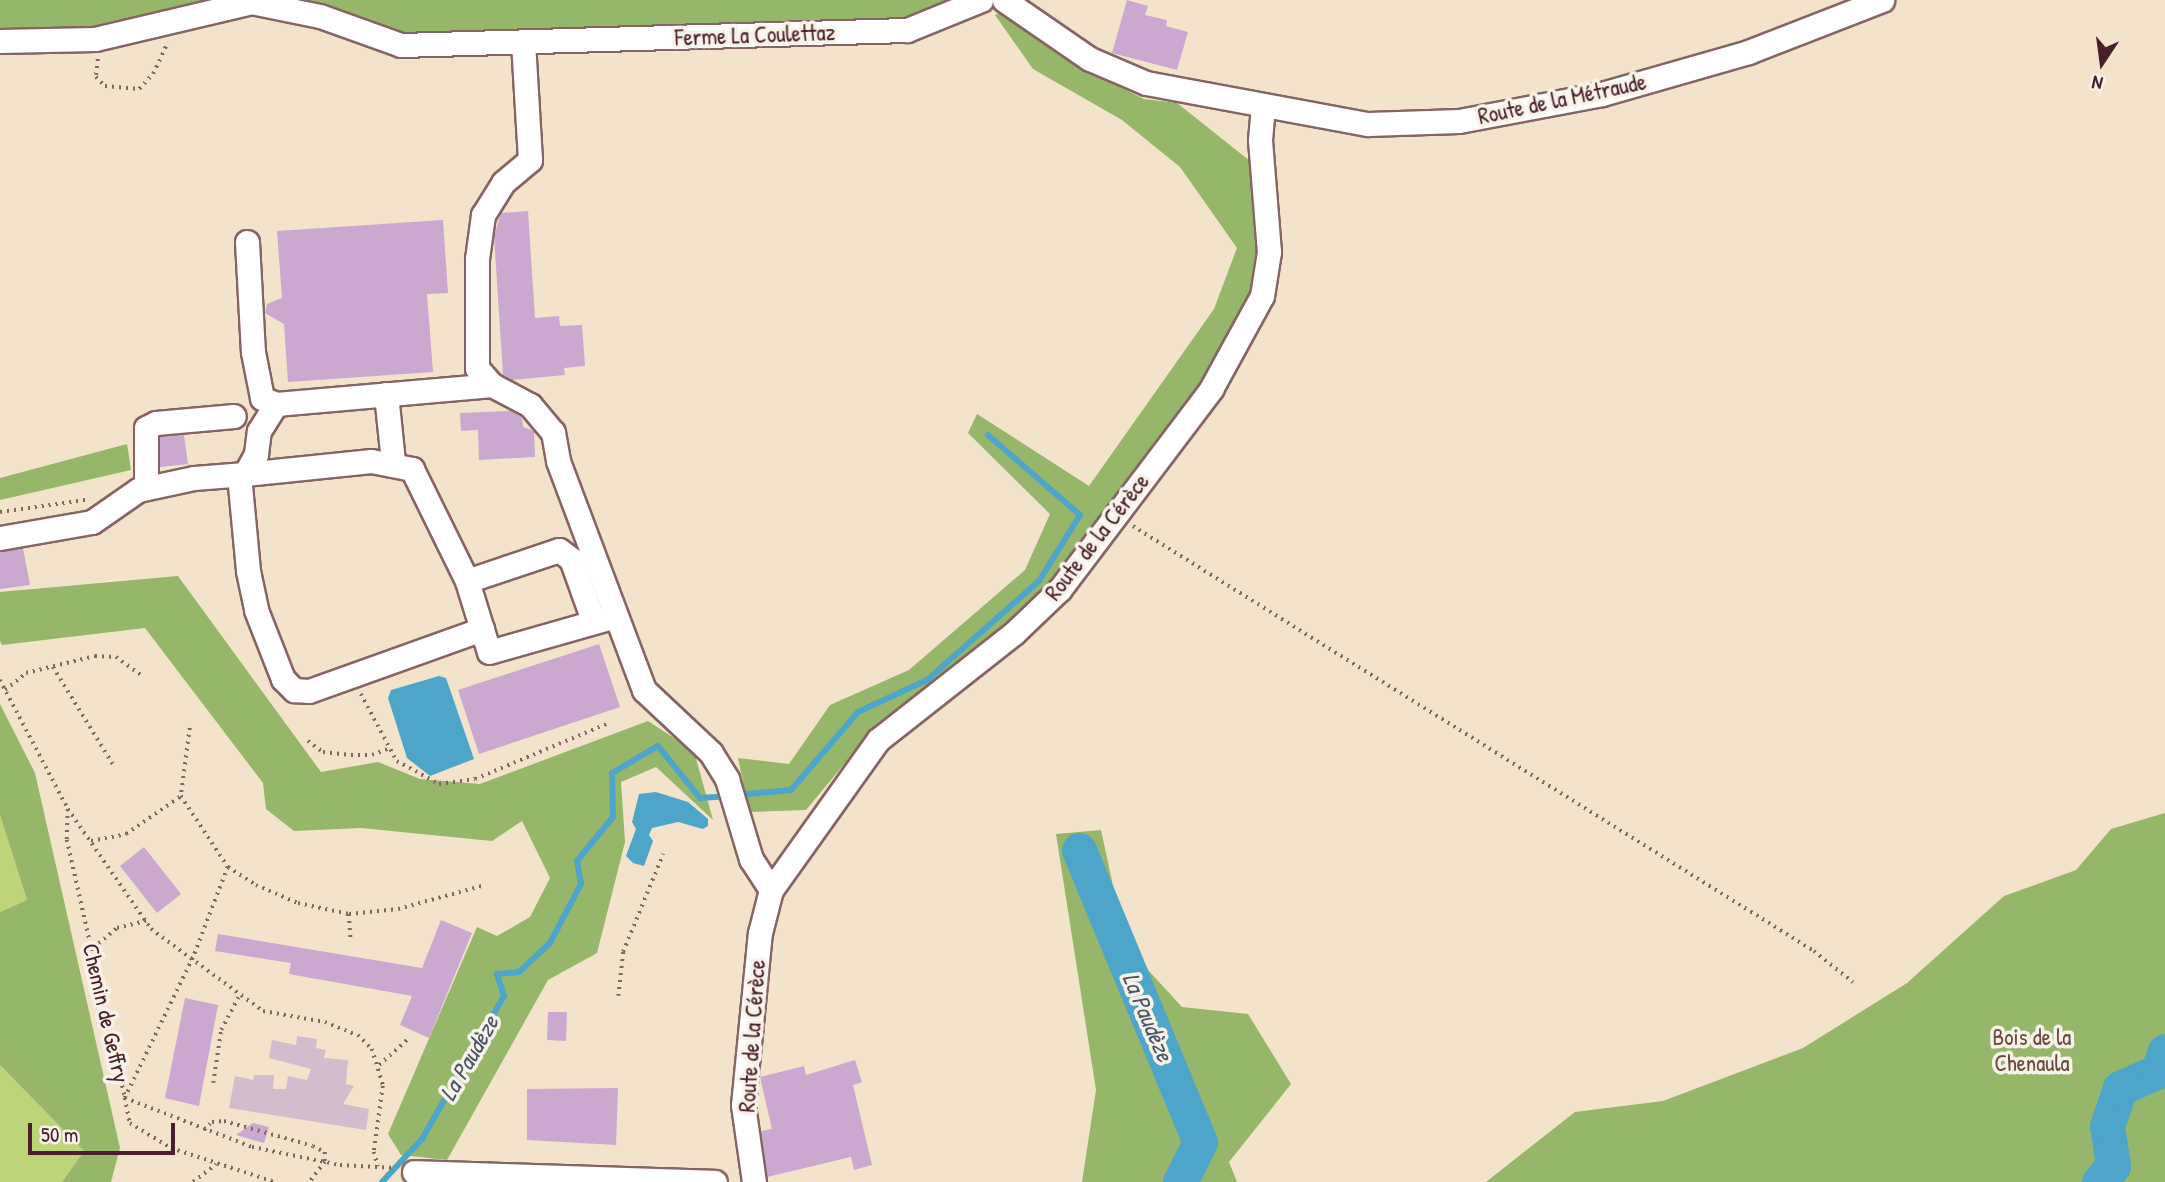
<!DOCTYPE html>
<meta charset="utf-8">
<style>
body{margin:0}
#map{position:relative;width:2165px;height:1182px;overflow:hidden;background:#f4e3cb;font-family:"Patrick Hand",sans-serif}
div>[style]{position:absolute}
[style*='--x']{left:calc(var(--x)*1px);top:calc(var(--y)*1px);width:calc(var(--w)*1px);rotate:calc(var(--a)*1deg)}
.industrial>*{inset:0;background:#d0bdcd}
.green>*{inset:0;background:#bdd479}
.forest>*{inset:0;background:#96b669}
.water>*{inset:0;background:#4da6ca}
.stream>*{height:6px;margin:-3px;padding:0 3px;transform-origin:3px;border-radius:3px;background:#4da6ca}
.river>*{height:35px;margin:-17.5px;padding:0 17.5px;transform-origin:17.5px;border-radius:17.5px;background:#4da6ca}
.building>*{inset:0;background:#caa8d0}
.path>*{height:3.5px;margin-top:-1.75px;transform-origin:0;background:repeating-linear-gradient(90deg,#866463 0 2px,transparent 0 7px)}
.roads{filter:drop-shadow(2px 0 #866463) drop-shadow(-2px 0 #866463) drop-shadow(0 2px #866463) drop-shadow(0 -2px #866463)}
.minor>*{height:23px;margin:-11.5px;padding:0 11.5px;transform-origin:11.5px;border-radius:11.5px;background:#fff}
span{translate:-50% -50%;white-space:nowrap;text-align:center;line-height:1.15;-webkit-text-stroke:7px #f7f3e8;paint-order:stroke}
.street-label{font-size:23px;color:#4a1f2b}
.park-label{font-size:23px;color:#674c3e}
.water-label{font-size:24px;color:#4b556b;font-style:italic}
.north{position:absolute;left:2067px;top:28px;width:70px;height:70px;-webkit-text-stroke:5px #f7f3e8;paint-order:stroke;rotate:193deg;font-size:19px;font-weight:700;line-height:28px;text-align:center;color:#4a1f2b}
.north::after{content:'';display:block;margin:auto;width:24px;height:32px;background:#4a1f2b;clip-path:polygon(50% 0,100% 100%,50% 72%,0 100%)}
.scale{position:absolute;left:28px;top:1123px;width:147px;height:32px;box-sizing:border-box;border:4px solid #4a1f2b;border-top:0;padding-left:9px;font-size:21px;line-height:24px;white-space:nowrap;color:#4a1f2b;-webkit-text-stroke:5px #f7f3e8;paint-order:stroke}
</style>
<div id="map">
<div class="industrial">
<i style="clip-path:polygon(297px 1036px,317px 1039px,316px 1048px,326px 1050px,324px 1058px,348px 1060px,346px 1084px,354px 1086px,343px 1104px,369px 1109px,366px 1130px,229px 1108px,235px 1076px,253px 1080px,254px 1075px,274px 1075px,273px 1089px,286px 1089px,288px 1076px,307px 1080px,311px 1069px,269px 1058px,272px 1040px,296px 1045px)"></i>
</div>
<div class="green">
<i style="clip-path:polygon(0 815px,27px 900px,0 912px)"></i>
<i style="clip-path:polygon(0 1065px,84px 1151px,62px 1182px,0 1182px)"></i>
</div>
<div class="forest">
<i style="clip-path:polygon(0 0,214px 0,94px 31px,0 32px)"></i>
<i style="clip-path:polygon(302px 0,957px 0,907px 20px,401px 33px)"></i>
<i style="clip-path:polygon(1006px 9px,1086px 70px,1144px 99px,1177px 103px,1255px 165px,1261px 248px,1256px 290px,1205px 379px,1054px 581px,1010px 622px,874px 728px,806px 810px,749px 812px,738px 758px,789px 764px,830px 705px,909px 670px,1025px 570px,1050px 514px,968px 433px,977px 414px,1089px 486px,1214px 309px,1237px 248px,1180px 167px,1122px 120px,1033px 69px,995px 15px)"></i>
<i style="clip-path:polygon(127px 444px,131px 470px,0 500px,0 478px)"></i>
<i style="clip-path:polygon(178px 576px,321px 772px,378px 762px,420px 779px,480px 784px,648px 721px,694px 751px,713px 820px,656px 767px,621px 782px,625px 842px,597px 953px,548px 980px,447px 1160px,401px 1155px,388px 1134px,477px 927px,497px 936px,530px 917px,550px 878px,522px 821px,492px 841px,361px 828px,294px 831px,266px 809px,263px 783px,145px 628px,2px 645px,0 641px,0 592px)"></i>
<i style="clip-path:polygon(0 704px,35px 773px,120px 1148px,111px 1182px,62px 1182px,84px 1151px,0 1065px,0 912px,27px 900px,0 815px)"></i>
<i style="clip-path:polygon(2165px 813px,2165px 1182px,1486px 1182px,1575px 1112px,1663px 1101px,1803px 1048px,1907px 983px,2004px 896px,2076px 870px,2111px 829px)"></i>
<i style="clip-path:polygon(1101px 830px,1126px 946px,1182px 1007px,1248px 1014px,1291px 1084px,1229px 1162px,1237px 1182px,1082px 1182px,1096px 1090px,1056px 834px)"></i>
</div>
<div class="water">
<i style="clip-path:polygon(439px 676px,446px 678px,474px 759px,430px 776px,407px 758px,388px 698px,391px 690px)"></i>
<i style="clip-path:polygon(656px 792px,688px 802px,708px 819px,708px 826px,703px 829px,678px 822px,652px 828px,649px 835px,653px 841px,644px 866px,633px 863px,626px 856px,636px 829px,632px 822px,639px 794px)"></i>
</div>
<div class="stream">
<i style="--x:737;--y:795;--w:54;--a:-5.3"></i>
<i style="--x:791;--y:790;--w:103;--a:-49.3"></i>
<i style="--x:858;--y:712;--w:76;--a:-24.9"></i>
<i style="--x:927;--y:680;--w:149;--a:-41.5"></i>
<i style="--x:1039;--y:581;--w:78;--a:-58.2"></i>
<i style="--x:1080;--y:515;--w:122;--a:-139"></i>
<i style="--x:382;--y:1182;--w:59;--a:-47.1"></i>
<i style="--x:422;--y:1139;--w:165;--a:-60.2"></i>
<i style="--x:504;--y:996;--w:23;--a:-108"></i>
<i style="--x:497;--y:974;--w:22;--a:-5"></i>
<i style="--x:519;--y:972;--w:42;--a:-43.1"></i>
<i style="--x:550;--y:943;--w:67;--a:-62.3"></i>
<i style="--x:581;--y:884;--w:23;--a:-100"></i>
<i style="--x:577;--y:861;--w:57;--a:-50.7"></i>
<i style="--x:613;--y:817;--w:44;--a:-91.3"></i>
<i style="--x:612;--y:773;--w:53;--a:-30.4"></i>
<i style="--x:658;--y:746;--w:67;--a:51.1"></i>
<i style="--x:700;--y:798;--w:26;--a:-4"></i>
</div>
<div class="river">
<i style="--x:1079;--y:850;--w:316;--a:67.5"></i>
<i style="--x:1200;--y:1142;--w:45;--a:116.6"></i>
<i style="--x:2099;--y:1182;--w:21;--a:-49"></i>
<i style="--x:2113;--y:1166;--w:40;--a:-98.5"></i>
<i style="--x:2107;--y:1126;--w:40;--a:-71.1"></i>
<i style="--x:2120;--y:1088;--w:42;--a:-24.1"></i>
<i style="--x:2158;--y:1071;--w:21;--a:-71"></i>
</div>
<div class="building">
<i style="clip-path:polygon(1127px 0,1148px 6px,1145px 15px,1167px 20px,1166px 26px,1188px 32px,1177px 70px,1112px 53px)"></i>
<i style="clip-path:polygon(528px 211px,535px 318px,559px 316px,560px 326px,582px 325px,585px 366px,564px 368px,565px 375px,512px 380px,503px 375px,494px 236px,501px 213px)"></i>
<i style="clip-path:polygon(443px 220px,448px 293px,427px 294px,433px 372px,288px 382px,284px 324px,265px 313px,267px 304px,282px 298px,277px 231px)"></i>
<i style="clip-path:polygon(511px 411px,522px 418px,523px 427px,534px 431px,535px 457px,479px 460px,478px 430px,461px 431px,460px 413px)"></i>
<i style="clip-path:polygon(184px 435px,188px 464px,160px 467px,160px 437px)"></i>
<i style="clip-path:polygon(23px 548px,30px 585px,0 589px,0 552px)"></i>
<i style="clip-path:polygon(599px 644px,620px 707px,479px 754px,458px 690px)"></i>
<i style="clip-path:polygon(144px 847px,181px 894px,157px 913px,120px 866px)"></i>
<i style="clip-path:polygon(441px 920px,472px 933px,429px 1038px,400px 1025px,412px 996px,289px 974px,291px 963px,215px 951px,218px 934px,422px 968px)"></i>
<i style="clip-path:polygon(185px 998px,218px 1005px,199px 1106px,165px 1098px)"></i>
<i style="clip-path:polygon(548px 1012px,567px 1012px,566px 1041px,547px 1040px)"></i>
<i style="clip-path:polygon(855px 1060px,862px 1082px,853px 1085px,872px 1165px,854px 1170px,851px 1157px,767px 1177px,761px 1131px,772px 1129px,760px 1077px,804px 1066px,806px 1075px)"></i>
<i style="clip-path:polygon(618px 1088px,616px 1145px,527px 1140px,527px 1089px)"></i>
<i style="clip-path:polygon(253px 1123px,269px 1127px,264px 1143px,236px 1135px)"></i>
</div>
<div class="path">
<i style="--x:98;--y:59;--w:18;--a:96"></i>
<i style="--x:96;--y:77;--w:13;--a:45"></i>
<i style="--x:105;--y:86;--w:34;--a:5"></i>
<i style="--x:139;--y:89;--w:21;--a:-47"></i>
<i style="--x:153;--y:74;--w:35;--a:-65"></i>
<i style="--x:0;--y:512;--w:86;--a:-8"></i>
<i style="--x:1133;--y:526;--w:803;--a:31.97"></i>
<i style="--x:1814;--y:951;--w:50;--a:38.5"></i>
<i style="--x:53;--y:667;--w:114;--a:58.3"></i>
<i style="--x:0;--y:680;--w:146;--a:62.2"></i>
<i style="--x:68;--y:809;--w:31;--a:92"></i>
<i style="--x:67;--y:840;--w:264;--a:77.3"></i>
<i style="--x:125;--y:1098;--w:136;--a:21.1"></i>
<i style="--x:252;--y:1147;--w:90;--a:11.6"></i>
<i style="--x:340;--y:1165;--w:55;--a:3.1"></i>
<i style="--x:5;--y:690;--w:27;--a:-39"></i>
<i style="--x:26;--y:673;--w:71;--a:-13.8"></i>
<i style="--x:95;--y:656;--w:21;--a:3"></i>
<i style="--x:116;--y:657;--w:34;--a:36"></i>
<i style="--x:361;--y:694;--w:76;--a:61.8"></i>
<i style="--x:397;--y:761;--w:48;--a:28.7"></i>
<i style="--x:439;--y:784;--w:36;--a:-8"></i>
<i style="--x:475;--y:779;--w:145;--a:-22.7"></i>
<i style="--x:190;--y:728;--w:69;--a:97.5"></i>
<i style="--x:181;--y:796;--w:85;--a:56.5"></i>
<i style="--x:228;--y:867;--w:97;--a:111"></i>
<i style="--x:193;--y:958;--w:156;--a:115.9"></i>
<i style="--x:125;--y:1098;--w:25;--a:79"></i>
<i style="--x:130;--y:1123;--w:48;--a:31.4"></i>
<i style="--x:171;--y:1148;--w:109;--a:18.1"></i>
<i style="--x:308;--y:741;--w:19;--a:36"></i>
<i style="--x:323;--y:752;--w:28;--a:6"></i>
<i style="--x:351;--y:755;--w:21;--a:0"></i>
<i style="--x:372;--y:755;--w:19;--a:-21"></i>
<i style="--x:68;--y:809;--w:146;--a:55.3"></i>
<i style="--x:151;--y:929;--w:139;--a:36.2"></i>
<i style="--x:263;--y:1011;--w:63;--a:10.1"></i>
<i style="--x:325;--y:1022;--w:35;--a:22"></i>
<i style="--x:358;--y:1035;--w:20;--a:45"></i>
<i style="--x:372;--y:1049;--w:39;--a:73"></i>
<i style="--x:383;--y:1086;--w:67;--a:97.8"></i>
<i style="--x:374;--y:1152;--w:15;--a:74"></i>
<i style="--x:91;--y:841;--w:36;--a:-11"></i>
<i style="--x:126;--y:834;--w:67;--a:-34.6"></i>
<i style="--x:228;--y:867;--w:33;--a:33"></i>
<i style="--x:256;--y:885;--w:46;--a:23.2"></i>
<i style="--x:298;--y:903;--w:52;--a:12.2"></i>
<i style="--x:349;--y:914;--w:49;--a:-5.8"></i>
<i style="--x:398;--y:909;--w:90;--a:-15.4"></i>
<i style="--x:349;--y:914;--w:28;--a:86"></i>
<i style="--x:93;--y:948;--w:31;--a:-40"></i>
<i style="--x:117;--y:928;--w:30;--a:-14"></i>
<i style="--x:618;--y:996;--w:44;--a:-83.5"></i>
<i style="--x:623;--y:952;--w:106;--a:-67.8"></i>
<i style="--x:379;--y:1065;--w:39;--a:-42"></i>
<i style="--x:213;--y:1083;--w:54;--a:-81.4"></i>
<i style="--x:221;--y:1030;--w:41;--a:-62.2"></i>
<i style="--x:204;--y:1130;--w:11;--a:-45"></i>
<i style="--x:212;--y:1122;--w:12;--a:-5"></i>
<i style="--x:224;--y:1121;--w:92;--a:15.7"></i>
<i style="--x:313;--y:1146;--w:13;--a:27"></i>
<i style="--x:325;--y:1152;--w:10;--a:90"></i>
<i style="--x:325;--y:1162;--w:25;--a:127"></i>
<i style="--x:193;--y:1182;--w:29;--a:-38"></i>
</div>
<div class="roads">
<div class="minor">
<i style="--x:1004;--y:0;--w:104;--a:34.5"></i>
<i style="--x:1090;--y:59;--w:61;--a:23.2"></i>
<i style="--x:1146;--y:83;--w:226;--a:10.5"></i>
<i style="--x:1368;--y:124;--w:91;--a:-1.9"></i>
<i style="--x:1459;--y:121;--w:146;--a:-10.7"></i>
<i style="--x:1602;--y:94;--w:152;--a:-16"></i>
<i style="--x:1748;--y:52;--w:144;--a:-21.2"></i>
<i style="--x:0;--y:41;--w:95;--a:-1.2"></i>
<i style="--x:95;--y:39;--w:160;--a:-13.3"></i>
<i style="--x:251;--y:2;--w:70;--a:11.5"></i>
<i style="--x:320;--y:16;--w:86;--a:19.7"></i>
<i style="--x:401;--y:45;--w:506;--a:-1.7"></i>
<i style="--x:907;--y:30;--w:80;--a:-22.1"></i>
<i style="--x:523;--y:42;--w:118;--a:86.6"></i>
<i style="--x:530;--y:160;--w:35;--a:140"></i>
<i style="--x:503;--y:183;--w:38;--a:122"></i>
<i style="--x:483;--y:215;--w:44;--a:97.8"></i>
<i style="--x:477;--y:259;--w:109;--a:90"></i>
<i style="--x:477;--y:368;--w:23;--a:49"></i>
<i style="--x:492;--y:385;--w:43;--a:27.8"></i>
<i style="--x:530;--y:405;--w:35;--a:50"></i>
<i style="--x:553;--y:432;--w:29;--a:80"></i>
<i style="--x:558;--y:461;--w:245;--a:69.4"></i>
<i style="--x:644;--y:690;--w:92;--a:43.2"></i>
<i style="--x:711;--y:753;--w:31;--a:58"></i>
<i style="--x:727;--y:779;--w:84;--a:73.3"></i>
<i style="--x:751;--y:859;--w:37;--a:57"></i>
<i style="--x:247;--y:242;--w:110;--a:86.9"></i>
<i style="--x:253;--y:352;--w:47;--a:78.9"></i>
<i style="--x:262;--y:398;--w:15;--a:23"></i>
<i style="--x:386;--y:394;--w:68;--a:84.1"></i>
<i style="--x:245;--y:474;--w:127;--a:-5.9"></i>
<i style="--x:371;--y:461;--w:42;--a:11"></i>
<i style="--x:412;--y:469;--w:125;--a:63.8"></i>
<i style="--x:239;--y:475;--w:96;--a:84.6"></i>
<i style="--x:248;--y:571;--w:40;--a:78"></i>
<i style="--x:256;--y:610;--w:74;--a:68.6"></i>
<i style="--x:283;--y:679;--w:16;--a:45"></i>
<i style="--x:294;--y:690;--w:15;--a:4"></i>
<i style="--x:309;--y:691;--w:184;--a:-19.7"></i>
<i style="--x:146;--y:488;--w:60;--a:-90"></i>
<i style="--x:146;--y:428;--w:11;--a:-27"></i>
<i style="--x:156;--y:423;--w:78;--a:-5.1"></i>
<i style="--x:0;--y:538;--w:93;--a:-9.9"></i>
<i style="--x:92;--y:522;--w:56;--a:-34.8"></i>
<i style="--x:138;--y:490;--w:57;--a:-12.1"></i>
<i style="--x:194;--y:478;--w:51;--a:-4.5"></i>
<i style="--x:245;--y:474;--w:23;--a:-61"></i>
<i style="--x:256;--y:454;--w:23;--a:-83"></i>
<i style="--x:259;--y:431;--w:32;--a:-58"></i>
<i style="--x:276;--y:404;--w:217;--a:-5"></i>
<i style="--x:593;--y:620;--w:65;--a:-109.8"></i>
<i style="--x:571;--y:559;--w:15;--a:-143"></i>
<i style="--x:559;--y:550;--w:97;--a:161.4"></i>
<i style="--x:467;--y:581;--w:74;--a:72.8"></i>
<i style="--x:489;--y:652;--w:131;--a:-15.9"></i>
<i style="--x:414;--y:1172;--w:301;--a:1.9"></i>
<i style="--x:754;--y:1182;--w:78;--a:-98.1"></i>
<i style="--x:743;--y:1105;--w:173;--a:-84.4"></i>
<i style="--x:760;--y:933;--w:44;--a:-75.7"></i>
<i style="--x:771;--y:890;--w:184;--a:-54.5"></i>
<i style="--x:878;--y:740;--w:173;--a:-38.2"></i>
<i style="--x:1014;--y:633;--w:64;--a:-43.7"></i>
<i style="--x:1060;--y:589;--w:251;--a:-52.9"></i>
<i style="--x:1211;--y:389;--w:106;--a:-61.3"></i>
<i style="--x:1262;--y:296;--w:45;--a:-81"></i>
<i style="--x:1269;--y:252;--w:112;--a:-94.6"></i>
<i style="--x:1260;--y:140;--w:34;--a:-85"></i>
</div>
</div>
<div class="street-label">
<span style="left:755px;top:35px;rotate:-2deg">Ferme La Coulettaz</span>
<span style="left:1562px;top:99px;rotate:-12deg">Route de la Métraude</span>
<span style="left:1097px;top:537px;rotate:-52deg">Route de la Cérèce</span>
<span style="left:106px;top:1013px;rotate:77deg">Chemin de Geffry</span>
<span style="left:752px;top:1036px;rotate:-86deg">Route de la Cérèce</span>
</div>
<div class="park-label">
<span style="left:2032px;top:1050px">Bois de la<br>Chenaula</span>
</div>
<div class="water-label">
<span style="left:1148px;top:1017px;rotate:67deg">La Paudèze</span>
<span style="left:469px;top:1058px;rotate:-60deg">La Paudèze</span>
</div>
<div class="north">N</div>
<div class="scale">50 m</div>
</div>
